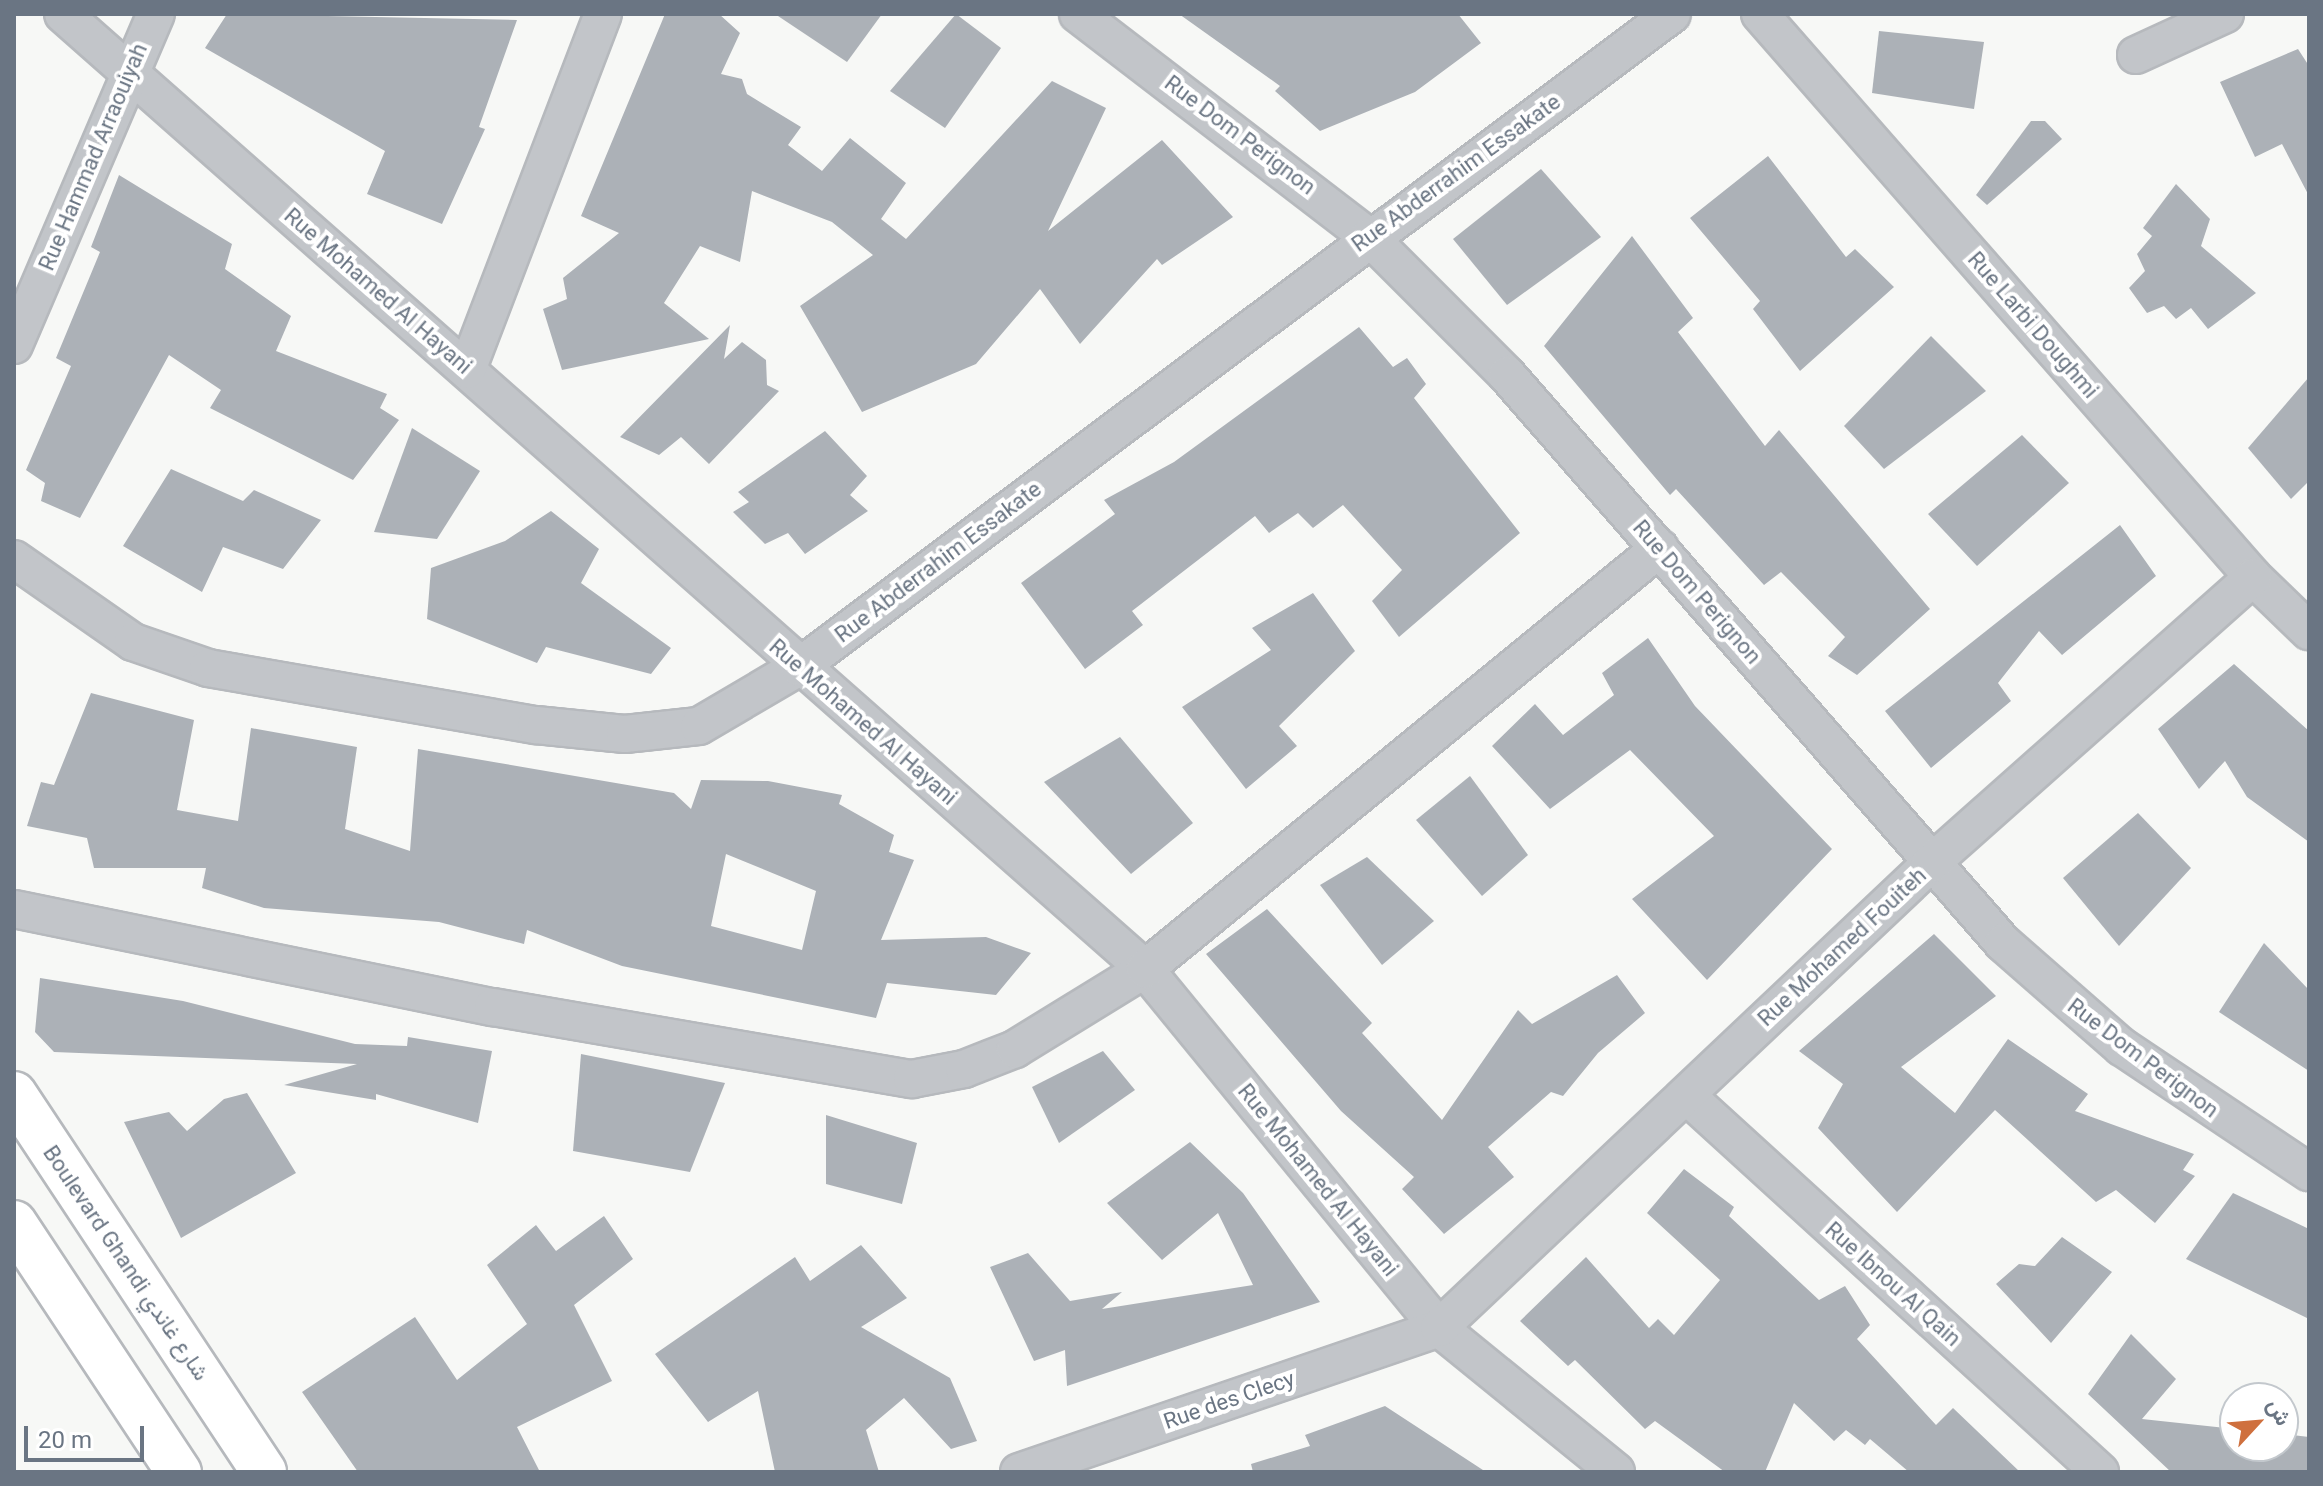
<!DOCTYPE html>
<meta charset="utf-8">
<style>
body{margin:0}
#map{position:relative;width:2323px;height:1486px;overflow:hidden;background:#f7f8f6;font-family:Roboto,Vazirmatn,sans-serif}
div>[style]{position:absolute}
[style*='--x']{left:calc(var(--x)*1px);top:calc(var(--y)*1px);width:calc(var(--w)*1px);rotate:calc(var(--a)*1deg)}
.building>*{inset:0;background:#acb1b7}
.roads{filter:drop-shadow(2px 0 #b6b9bd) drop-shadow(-2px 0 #b6b9bd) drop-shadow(0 2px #b6b9bd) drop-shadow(0 -2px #b6b9bd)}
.street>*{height:36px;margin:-18px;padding:0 18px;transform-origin:18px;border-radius:18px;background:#c2c5c9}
.primary>*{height:44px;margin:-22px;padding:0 22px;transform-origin:22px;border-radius:22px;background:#fff}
span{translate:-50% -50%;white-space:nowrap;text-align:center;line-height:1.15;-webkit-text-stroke:8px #fff;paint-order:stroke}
.street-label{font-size:22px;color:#6a7583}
.frame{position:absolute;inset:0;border:16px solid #6a7583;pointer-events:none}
.north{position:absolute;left:2219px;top:1382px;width:80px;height:80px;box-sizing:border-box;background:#fff;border:2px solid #c3c8cd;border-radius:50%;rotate:64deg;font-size:22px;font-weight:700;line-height:32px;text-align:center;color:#6a7583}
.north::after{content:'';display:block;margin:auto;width:28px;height:36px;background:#cf703e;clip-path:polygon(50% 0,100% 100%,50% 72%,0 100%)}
.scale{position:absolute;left:24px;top:1426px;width:120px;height:36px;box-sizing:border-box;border:4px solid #6a7583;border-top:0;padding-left:10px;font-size:24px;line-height:28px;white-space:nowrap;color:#6a7583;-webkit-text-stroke:6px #fff;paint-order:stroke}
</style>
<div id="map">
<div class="building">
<i style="clip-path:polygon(227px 14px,517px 20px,479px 127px,485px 129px,442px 224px,367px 194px,385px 151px,205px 48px)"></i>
<i style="clip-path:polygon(665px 14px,719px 14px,740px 33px,721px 74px,742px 79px,747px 94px,801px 127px,788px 145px,822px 171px,850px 138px,906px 183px,881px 219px,906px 239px,1052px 81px,1106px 108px,1048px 231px,1162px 140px,1233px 217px,1162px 265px,1157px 259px,1080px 344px,1040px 289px,976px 364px,862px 412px,800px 306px,873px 255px,832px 222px,752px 191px,740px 262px,700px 246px,664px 303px,709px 339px,562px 370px,543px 309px,567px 299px,563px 278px,619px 233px,581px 216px)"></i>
<i style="clip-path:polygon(775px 14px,882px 14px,847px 62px)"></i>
<i style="clip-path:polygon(956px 14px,1001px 48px,945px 128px,890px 91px)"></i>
<i style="clip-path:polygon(1179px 14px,1458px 14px,1481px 43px,1415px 92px,1320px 131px,1275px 91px,1280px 86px)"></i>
<i style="clip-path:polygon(1879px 31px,1984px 42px,1974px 109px,1872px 93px)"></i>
<i style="clip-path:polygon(2298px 49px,2309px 66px,2309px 196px,2282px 144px,2255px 157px,2220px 82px)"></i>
<i style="clip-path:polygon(2031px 121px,2045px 121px,2062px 139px,1987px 205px,1976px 195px)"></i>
<i style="clip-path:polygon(1768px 156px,1846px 257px,1855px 249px,1894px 287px,1800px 371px,1753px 309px,1760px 301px,1690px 218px)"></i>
<i style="clip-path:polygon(1541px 169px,1601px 237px,1507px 305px,1453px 239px)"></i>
<i style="clip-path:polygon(119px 175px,232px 244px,225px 269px,291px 316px,276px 351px,387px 394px,380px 408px,399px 420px,353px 480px,210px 408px,221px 390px,169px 355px,80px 518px,41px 501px,45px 483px,26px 470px,71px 366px,56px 358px,100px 252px,91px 247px)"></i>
<i style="clip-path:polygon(2176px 184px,2210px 219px,2201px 246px,2256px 293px,2208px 329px,2191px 308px,2176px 319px,2164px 306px,2147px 313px,2129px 288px,2145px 271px,2137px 254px,2152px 236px,2143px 228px)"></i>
<i style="clip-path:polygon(1632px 236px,1693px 318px,1678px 332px,1765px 446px,1779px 430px,1930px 609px,1857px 675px,1828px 656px,1845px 637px,1781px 572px,1764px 585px,1676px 489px,1670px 495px,1544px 346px)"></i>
<i style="clip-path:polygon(730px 325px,724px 359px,742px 342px,766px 360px,767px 385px,779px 391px,709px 464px,681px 437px,659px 455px,620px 437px)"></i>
<i style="clip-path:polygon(1359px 327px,1393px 367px,1407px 358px,1426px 384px,1414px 398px,1520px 533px,1399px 637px,1372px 601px,1402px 570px,1343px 505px,1313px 528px,1298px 513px,1269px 533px,1255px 516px,1132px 611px,1143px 625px,1085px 669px,1021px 583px,1115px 514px,1104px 500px,1174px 462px)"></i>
<i style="clip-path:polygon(1931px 336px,1986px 391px,1884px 469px,1844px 426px)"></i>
<i style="clip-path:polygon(2309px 377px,2309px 481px,2291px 499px,2248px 448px)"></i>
<i style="clip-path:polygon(412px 428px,480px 471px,437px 539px,374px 532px)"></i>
<i style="clip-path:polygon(825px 431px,867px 476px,850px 495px,868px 511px,805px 554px,788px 533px,765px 544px,733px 512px,749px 502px,738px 492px)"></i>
<i style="clip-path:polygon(2022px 435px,2069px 483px,1977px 566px,1928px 514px)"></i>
<i style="clip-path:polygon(171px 469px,243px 501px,254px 490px,321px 520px,283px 569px,223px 547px,202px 592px,123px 546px)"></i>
<i style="clip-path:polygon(551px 511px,599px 549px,581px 583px,671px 648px,651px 674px,546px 647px,537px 663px,427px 619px,431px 568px,505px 541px)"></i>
<i style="clip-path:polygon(2120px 525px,2156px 576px,2062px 655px,2039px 631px,1998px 683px,2011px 701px,1931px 768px,1885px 711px)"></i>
<i style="clip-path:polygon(1313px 593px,1355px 651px,1279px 726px,1297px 746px,1246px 789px,1182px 707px,1271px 650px,1252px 628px)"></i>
<i style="clip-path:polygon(1648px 638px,1695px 706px,1832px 849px,1707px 980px,1632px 899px,1714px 836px,1630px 750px,1550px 809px,1492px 746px,1535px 704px,1563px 735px,1614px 695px,1602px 673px)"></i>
<i style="clip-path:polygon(2234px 664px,2309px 731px,2309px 842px,2247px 797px,2225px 761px,2199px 789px,2158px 729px)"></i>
<i style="clip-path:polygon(evenodd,91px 693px,194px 720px,177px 810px,238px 821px,251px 728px,357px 747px,345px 829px,410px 851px,418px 749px,674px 793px,691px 809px,701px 780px,768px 781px,842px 795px,839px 804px,894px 835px,889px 852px,914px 860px,881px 940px,986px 937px,1031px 953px,996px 995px,887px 983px,876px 1018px,622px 966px,527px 930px,524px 944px,439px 922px,264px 908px,202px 888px,206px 868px,94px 868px,87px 838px,27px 826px,41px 782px,54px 785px,91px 693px,726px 854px,816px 891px,802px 950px,711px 926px,726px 854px)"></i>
<i style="clip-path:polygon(1120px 737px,1193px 823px,1131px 874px,1044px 782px)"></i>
<i style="clip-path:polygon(1470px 776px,1528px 855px,1482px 896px,1416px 820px)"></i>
<i style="clip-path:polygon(2138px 813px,2191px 868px,2119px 946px,2063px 878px)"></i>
<i style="clip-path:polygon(1367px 857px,1434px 921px,1382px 965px,1320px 885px)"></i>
<i style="clip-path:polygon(1267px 909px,1372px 1023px,1362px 1033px,1442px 1120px,1518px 1010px,1532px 1024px,1617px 975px,1645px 1013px,1598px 1053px,1563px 1096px,1551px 1092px,1488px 1147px,1514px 1177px,1444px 1234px,1402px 1189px,1414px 1177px,1341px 1111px,1206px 954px)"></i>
<i style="clip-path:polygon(1934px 934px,1996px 996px,1901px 1067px,1955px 1113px,2008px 1039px,2088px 1094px,2075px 1111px,2194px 1154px,2183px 1170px,2195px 1176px,2155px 1223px,2116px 1190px,2096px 1202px,1995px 1110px,1897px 1212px,1818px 1128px,1843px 1084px,1799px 1051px)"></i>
<i style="clip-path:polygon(2264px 943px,2309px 990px,2309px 1071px,2219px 1012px)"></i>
<i style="clip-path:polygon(40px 978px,183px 1001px,355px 1044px,407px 1046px,408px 1037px,492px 1051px,478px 1123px,376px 1094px,376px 1100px,284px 1085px,357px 1064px,54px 1052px,35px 1032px)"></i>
<i style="clip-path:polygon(1103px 1051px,1135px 1090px,1059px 1143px,1032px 1087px)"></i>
<i style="clip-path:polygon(581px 1054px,725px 1083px,690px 1172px,573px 1151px)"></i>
<i style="clip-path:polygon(247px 1093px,296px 1173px,181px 1238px,124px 1122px,169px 1112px,187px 1131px,224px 1099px)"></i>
<i style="clip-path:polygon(826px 1115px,917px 1143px,902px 1204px,826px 1184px)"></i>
<i style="clip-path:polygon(1190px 1142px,1243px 1193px,1320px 1302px,1067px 1386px,1065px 1350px,1034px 1361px,990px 1267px,1028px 1253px,1070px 1301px,1122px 1292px,1102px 1309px,1253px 1285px,1218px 1213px,1162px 1260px,1107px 1203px)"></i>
<i style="clip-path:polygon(1684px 1169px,1734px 1207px,1729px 1216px,1819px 1300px,1845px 1286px,1870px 1325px,1857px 1339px,1936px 1425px,1953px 1408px,2020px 1472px,1909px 1472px,1870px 1439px,1865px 1445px,1846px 1430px,1834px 1441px,1794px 1403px,1765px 1472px,1725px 1472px,1655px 1421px,1645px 1429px,1575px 1360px,1568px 1366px,1520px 1321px,1586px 1257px,1649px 1328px,1658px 1319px,1674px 1335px,1720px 1280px,1647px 1213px)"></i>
<i style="clip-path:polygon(2233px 1193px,2309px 1229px,2309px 1319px,2186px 1259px)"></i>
<i style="clip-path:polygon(604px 1216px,633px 1259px,574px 1305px,612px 1381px,517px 1427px,540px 1472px,358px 1472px,302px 1392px,415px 1317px,457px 1380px,527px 1324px,487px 1265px,536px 1225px,556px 1251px)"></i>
<i style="clip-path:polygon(2062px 1237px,2112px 1272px,2051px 1343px,1996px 1284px,2019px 1264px,2035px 1266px)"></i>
<i style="clip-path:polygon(861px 1245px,907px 1298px,861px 1327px,950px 1378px,977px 1441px,951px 1449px,904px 1398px,866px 1430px,879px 1472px,775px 1472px,758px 1391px,708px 1422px,655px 1354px,795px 1257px,810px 1281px)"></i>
<i style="clip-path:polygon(2131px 1334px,2176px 1379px,2142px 1419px,2235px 1429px,2235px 1446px,2283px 1446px,2283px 1434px,2309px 1437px,2309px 1472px,2171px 1472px,2088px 1394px)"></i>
<i style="clip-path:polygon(1385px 1406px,1486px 1472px,1253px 1472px,1251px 1464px,1310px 1446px,1305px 1435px)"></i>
</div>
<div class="roads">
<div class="street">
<i style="--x:63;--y:14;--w:1443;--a:41.43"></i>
<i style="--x:1145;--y:969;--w:464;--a:50.7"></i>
<i style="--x:1439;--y:1328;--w:228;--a:39.1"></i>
<i style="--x:1078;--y:14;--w:367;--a:37.5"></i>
<i style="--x:1369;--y:237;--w:195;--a:45"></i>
<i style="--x:1507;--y:375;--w:754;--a:48.87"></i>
<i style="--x:2003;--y:943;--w:158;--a:41.2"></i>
<i style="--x:2122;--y:1047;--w:225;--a:33.8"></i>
<i style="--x:1760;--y:14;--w:748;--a:48.79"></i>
<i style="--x:2253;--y:577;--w:78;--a:44"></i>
<i style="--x:2136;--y:55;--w:98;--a:-24.7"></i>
<i style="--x:14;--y:345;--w:360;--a:-66.8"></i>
<i style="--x:467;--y:370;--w:381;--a:-69.1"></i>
<i style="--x:14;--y:559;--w:145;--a:34.9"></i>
<i style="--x:133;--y:642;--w:79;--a:19.1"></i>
<i style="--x:208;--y:668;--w:333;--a:9.9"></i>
<i style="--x:536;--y:725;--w:89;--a:5.8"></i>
<i style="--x:625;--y:734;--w:74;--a:-6.2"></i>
<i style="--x:699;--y:726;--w:116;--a:-30.5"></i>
<i style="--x:799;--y:667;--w:1090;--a:-36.8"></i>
<i style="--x:14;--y:909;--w:489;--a:11.6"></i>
<i style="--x:493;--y:1007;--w:425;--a:9.8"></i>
<i style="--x:912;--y:1079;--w:53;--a:-10.9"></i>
<i style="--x:964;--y:1069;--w:55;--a:-21.4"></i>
<i style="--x:1015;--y:1049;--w:153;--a:-31.6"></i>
<i style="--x:1145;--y:969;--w:665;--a:-39.27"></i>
<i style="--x:1686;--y:1095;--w:560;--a:42.32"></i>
<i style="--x:1019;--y:1472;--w:444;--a:-18.9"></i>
<i style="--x:1439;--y:1328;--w:676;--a:-43.38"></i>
<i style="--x:1930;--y:864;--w:432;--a:-41.6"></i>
</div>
<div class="primary">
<i style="--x:14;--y:1094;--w:453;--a:56.5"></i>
<i style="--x:14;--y:1223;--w:299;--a:56.5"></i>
</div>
</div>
<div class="street-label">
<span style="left:1240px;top:135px;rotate:37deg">Rue Dom Perignon</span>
<span style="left:93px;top:157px;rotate:-67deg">Rue Hammad Arraouiyah</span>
<span style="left:1456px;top:173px;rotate:-36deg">Rue Abderrahim Essakate</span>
<span style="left:378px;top:291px;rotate:41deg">Rue Mohamed Al Hayani</span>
<span style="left:2033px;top:325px;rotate:49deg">Rue Larbi Doughmi</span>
<span style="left:938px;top:562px;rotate:-37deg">Rue Abderrahim Essakate</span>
<span style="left:1697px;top:592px;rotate:49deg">Rue Dom Perignon</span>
<span style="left:863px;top:722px;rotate:41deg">Rue Mohamed Al Hayani</span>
<span style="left:1842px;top:947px;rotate:-43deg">Rue Mohamed Fouiteh</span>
<span style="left:2143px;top:1058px;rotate:37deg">Rue Dom Perignon</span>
<span style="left:1318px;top:1180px;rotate:51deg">Rue Mohamed Al Hayani</span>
<span style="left:126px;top:1263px;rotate:56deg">Boulevard Ghandi شارع غاندي</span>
<span style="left:1893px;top:1284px;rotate:42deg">Rue Ibnou Al Qain</span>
<span style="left:1229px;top:1400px;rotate:-19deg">Rue des Clecy</span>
</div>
<div class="frame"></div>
<div class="north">ش</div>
<div class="scale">20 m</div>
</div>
